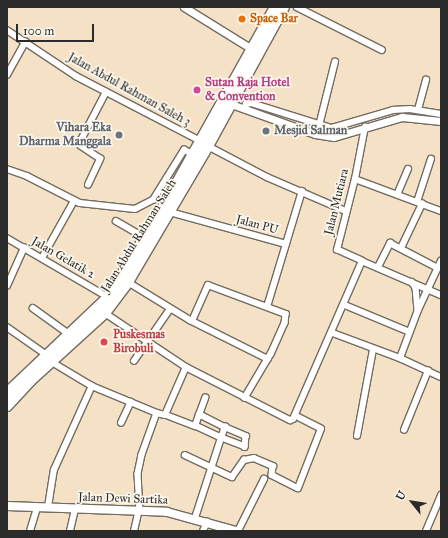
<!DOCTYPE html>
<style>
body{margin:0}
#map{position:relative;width:448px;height:538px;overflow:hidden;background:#f5e1c6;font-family:"IM FELL Great Primer",serif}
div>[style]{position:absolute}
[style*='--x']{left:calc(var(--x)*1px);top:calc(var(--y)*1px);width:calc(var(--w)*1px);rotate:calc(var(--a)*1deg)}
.roads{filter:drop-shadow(1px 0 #726b61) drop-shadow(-1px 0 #726b61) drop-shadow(0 1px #726b61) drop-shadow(0 -1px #726b61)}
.minor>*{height:5.5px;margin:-2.75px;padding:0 2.75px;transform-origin:2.75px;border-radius:2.75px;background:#fff}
.tertiary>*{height:7px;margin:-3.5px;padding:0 3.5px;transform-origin:3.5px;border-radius:3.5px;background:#fff}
.secondary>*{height:8px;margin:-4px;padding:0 4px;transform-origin:4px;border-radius:4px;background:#fff}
.trunk>*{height:10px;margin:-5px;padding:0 5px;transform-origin:5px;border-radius:5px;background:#fff}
.dots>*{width:11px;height:11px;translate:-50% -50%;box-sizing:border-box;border:2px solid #fbf7ec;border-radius:50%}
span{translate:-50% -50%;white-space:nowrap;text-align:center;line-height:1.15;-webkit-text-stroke:3.5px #fbf7ec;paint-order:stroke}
.food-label{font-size:12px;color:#c56008;font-weight:700}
.left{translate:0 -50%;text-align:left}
.hotel-label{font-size:12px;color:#b23c85;font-weight:700}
.street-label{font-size:12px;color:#2b2b2b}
.worship-label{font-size:12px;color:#5b616d;font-weight:700}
.right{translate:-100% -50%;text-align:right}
.health-label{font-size:12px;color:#be3a42;font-weight:700}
.frame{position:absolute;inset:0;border:8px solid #2b2b2b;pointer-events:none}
.north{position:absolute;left:392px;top:482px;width:40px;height:40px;-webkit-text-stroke:3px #fbf7ec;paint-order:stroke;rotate:300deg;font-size:11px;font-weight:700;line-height:16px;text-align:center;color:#2b2b2b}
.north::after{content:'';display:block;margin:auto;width:14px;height:18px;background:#2b2b2b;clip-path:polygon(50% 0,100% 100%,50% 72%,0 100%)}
.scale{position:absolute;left:16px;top:24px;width:78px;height:18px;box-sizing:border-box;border:2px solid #2b2b2b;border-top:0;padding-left:5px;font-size:12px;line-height:14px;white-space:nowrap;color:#2b2b2b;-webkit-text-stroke:3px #fbf7ec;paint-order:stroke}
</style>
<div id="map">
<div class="roads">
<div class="minor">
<i style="--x:297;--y:7;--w:95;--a:26.8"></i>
<i style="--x:7;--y:30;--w:83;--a:33.7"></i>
<i style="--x:76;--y:76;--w:141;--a:27.5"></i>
<i style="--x:7;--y:75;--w:38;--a:-61"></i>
<i style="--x:244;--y:109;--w:5;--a:-68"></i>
<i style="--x:246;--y:104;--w:5;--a:-11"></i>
<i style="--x:251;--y:103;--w:85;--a:17.2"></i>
<i style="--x:332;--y:128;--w:64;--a:-16.4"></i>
<i style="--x:393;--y:110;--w:17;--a:-3"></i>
<i style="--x:410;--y:109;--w:31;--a:9"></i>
<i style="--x:418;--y:110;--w:31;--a:-75"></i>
<i style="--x:319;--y:126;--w:66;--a:-76"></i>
<i style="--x:208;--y:146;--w:67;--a:27.7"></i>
<i style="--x:267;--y:177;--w:86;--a:23.3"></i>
<i style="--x:7;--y:169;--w:21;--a:19"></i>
<i style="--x:27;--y:176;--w:59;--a:27"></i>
<i style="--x:80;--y:203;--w:55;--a:6.2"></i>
<i style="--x:135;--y:209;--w:20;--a:-27"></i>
<i style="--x:153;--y:200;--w:59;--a:-58.2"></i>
<i style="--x:184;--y:150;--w:11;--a:22"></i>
<i style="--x:355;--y:179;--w:92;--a:20.4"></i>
<i style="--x:88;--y:185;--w:29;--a:-65"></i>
<i style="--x:100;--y:159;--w:23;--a:-146"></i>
<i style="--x:81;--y:146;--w:6;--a:-90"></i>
<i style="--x:81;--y:140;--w:54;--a:-62.5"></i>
<i style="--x:397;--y:195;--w:28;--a:-67"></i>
<i style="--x:417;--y:202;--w:45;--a:-72"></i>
<i style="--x:170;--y:212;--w:120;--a:15.4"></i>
<i style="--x:286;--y:244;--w:55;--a:-73.2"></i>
<i style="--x:116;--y:221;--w:34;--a:30"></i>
<i style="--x:7;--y:238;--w:117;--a:30.3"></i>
<i style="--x:401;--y:248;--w:49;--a:-64.5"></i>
<i style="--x:42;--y:258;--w:65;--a:-60.7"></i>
<i style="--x:362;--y:261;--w:86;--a:23.3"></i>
<i style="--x:378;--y:267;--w:27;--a:-63"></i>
<i style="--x:390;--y:243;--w:54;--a:27.5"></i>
<i style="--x:128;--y:282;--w:73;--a:31.5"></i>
<i style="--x:190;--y:320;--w:87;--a:26.6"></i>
<i style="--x:412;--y:282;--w:7;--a:56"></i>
<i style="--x:416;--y:288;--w:22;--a:85"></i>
<i style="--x:7;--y:286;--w:42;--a:-65.9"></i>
<i style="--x:345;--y:305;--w:70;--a:22.6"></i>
<i style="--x:267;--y:307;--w:66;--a:-73.2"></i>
<i style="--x:33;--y:308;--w:44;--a:35.8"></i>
<i style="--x:105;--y:313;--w:97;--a:33.7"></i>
<i style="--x:186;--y:367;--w:117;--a:27"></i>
<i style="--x:290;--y:420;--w:3;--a:-18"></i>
<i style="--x:293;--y:419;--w:172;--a:-66.4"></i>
<i style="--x:362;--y:261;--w:27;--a:-156"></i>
<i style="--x:337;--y:250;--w:73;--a:-75.8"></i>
<i style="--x:355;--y:179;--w:53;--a:-79.1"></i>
<i style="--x:192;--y:321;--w:39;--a:-66"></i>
<i style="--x:208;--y:285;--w:83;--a:20.4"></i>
<i style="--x:286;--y:314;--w:9;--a:96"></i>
<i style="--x:285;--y:323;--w:34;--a:114"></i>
<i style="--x:271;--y:354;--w:51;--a:120.6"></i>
<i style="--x:7;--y:327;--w:49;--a:35"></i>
<i style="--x:333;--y:333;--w:72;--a:20.5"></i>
<i style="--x:400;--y:358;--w:45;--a:24.9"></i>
<i style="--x:400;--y:358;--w:51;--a:-69.4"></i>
<i style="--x:418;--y:310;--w:54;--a:-64.9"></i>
<i style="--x:134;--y:361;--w:63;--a:-55.3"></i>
<i style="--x:52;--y:362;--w:47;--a:31"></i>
<i style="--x:157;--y:413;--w:8;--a:14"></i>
<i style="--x:165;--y:415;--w:52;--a:-66.4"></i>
<i style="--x:199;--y:414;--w:29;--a:27"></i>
<i style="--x:169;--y:416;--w:28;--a:21"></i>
<i style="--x:121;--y:423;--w:23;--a:-65"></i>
<i style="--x:225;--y:427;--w:23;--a:23"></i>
<i style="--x:246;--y:436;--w:11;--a:95"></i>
<i style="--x:245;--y:447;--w:26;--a:-159"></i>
<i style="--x:221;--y:438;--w:12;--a:-70"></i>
<i style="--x:404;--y:430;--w:64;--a:-67.9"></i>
<i style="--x:357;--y:436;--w:87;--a:-79.5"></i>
<i style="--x:185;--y:455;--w:52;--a:25.1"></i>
<i style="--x:232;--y:477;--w:21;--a:-55"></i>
<i style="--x:244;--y:460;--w:10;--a:-11"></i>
<i style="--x:254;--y:458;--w:21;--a:23"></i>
<i style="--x:273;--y:466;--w:9;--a:96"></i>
<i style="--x:272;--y:475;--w:29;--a:27"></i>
<i style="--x:298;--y:488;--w:63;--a:-68.7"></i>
<i style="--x:321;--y:429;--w:28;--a:-153"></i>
<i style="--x:48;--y:507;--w:37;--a:-81"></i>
<i style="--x:54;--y:470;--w:92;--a:-65.7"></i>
<i style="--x:92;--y:386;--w:70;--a:22.6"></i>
<i style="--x:157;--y:413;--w:45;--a:109.7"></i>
<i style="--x:142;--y:455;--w:19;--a:102"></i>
<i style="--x:138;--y:474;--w:36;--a:87"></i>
<i style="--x:195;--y:518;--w:84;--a:-72"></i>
<i style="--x:221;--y:438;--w:29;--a:-155"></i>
<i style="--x:195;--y:426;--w:30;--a:-70"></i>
<i style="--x:30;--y:531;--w:24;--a:-73"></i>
<i style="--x:70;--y:531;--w:23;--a:-77"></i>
<i style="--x:134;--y:531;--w:22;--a:-77"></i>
<i style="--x:203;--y:531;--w:10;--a:-66"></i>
<i style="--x:238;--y:531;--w:58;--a:-63.4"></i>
<i style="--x:426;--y:531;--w:39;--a:-67"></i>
</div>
<div class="tertiary">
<i style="--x:184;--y:7;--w:84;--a:31.8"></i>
<i style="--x:231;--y:104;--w:89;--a:19.7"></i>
<i style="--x:315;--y:134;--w:19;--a:9"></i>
<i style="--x:334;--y:137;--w:71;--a:-16.4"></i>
<i style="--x:402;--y:117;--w:39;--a:6"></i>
</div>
<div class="secondary">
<i style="--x:7;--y:506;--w:160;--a:2.1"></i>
<i style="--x:167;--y:512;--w:72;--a:15.4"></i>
</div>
<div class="trunk">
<i style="--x:7;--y:393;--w:139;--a:-43.5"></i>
<i style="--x:108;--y:297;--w:107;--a:-58.4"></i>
<i style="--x:164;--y:206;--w:228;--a:-60.8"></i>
<i style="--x:7;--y:406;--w:34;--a:-47"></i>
<i style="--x:30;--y:381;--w:101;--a:-42.2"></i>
<i style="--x:105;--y:313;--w:39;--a:-53"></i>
<i style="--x:128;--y:282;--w:158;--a:-59.5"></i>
<i style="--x:208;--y:146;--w:158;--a:-61.3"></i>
</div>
</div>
<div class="dots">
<i style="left:242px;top:19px;background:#e8710a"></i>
<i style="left:197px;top:90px;background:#d1479c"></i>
<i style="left:266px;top:131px;background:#6b7280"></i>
<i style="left:119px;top:135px;background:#6b7280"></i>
<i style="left:104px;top:342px;background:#e0444e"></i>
</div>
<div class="food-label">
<span class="left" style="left:250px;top:19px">Space Bar</span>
</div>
<div class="hotel-label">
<span class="left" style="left:205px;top:90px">Sutan Raja Hotel<br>&amp; Convention</span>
</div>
<div class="street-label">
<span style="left:129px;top:90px;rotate:29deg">Jalan Abdul Rahman Saleh 3</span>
<span style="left:337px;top:202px;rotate:-76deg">Jalan Mutiara</span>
<span style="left:257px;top:225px;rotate:15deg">Jalan PU</span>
<span style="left:139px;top:236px;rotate:-58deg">Jalan Abdul Rahman Saleh</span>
<span style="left:63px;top:258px;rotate:30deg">Jalan Gelatik 2</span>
<span style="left:123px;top:499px;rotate:2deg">Jalan Dewi Sartika</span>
</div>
<div class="worship-label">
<span class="right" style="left:111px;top:135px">Vihara Eka<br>Dharma Manggala</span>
<span class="left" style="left:274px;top:131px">Mesjid Salman</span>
</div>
<div class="health-label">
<span class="left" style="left:113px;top:342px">Puskesmas<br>Birobuli</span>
</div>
<div class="frame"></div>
<div class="north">U</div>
<div class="scale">100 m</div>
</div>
